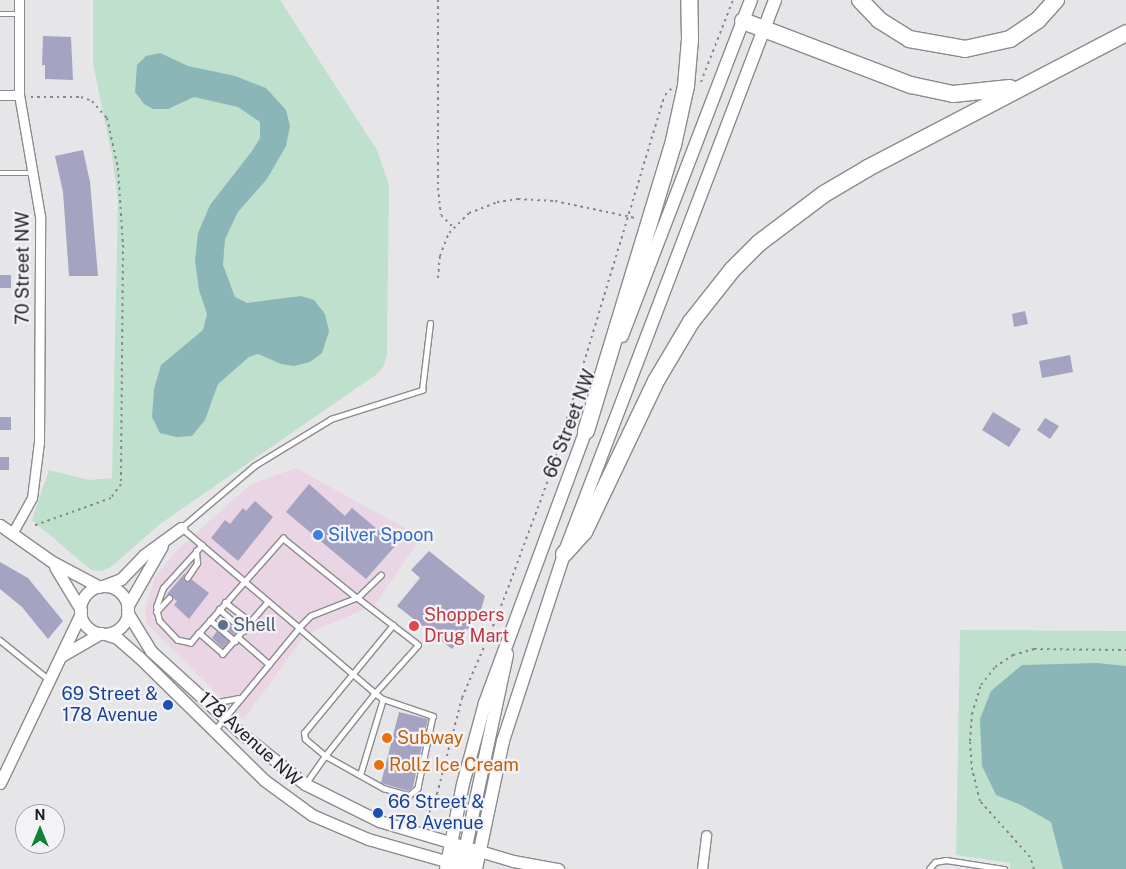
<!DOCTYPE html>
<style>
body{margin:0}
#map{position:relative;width:1126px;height:869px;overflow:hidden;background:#e6e6e9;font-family:"Public Sans",sans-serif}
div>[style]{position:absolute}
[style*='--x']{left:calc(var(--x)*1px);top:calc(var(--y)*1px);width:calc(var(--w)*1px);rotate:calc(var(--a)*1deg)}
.commercial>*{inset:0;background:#ead5e4}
.green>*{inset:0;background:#c0e0ce}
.water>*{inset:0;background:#8bb6b7}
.building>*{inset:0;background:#a5a3c2}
.path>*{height:2px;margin-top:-1px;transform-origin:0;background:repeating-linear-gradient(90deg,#88888a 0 2.5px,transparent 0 6.5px)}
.roads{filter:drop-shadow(1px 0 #8b8b8f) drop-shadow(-1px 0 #8b8b8f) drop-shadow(0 1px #8b8b8f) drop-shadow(0 -1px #8b8b8f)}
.service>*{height:4.5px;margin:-2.25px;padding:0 2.25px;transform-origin:2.25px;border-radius:2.25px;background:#fff}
.minor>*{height:9px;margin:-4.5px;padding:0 4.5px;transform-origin:4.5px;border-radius:4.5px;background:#fff}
.tertiary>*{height:11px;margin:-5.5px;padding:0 5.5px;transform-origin:5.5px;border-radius:5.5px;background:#fff}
.tertiary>.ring{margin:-5.5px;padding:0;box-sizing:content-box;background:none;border:11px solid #fff;border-radius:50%}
.secondary>*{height:12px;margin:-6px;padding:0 6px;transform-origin:6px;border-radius:6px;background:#fff}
.motorway>*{height:16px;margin:-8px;padding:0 8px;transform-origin:8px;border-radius:8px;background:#fff}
.dots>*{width:14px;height:14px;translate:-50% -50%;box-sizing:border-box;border:2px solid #f3f3f7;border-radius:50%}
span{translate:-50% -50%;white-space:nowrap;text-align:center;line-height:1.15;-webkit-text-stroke:4.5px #f3f3f7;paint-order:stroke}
.street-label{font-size:18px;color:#212122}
.shop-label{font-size:18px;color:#366cbe}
.left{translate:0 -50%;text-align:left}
.health-label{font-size:18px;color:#be3a42}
.service-label{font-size:18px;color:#4e5e75}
.transit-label{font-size:18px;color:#164399}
.right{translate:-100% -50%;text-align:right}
.food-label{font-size:18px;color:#c56008}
.north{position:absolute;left:15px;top:804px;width:50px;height:50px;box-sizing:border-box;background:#f3f3f7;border:1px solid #9f9fa2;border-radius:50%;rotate:0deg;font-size:14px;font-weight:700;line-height:20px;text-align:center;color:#212122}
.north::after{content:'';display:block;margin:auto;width:18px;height:22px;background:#118138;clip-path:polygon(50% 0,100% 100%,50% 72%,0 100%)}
</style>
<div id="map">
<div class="commercial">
<i style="clip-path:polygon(296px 468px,421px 537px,375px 605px,306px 634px,243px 720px,147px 624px,145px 610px,155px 577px,177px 550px,251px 484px)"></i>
</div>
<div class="green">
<i style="clip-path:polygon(93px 0,280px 0,377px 150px,389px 185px,387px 353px,384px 366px,377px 374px,160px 524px,111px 567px,102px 571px,91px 570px,32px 520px,49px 470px,89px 480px,112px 478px,118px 201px,112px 155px,93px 64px)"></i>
<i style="clip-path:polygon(960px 630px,1126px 631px,1126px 869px,1010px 869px,1010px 863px,956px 855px)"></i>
</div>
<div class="water">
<i style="clip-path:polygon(160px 53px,188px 66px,235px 76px,266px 88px,286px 110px,290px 126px,286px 146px,267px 179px,238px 212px,225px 239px,223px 265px,235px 297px,247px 303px,301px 296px,314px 300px,325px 314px,329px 331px,322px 353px,310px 362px,294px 366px,281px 364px,258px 354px,249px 357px,218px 384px,205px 420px,192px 436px,176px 437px,160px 433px,152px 417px,154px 389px,161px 365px,203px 330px,207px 314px,199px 290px,195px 261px,198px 233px,210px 205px,252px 151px,260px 138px,260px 122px,238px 107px,194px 97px,168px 109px,153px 109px,144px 104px,135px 92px,137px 65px,146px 56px)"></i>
<i style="clip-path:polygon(1097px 663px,1126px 666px,1126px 869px,1063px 869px,1051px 822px,1021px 805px,996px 795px,982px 766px,980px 719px,991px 691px,1022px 665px)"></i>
</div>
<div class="building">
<i style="clip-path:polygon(43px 36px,71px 37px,73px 80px,45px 79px,45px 65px,42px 65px)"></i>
<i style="clip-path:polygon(83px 150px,90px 182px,98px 276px,69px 276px,63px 192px,55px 156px)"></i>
<i style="clip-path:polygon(0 275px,11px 275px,11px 288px,0 288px)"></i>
<i style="clip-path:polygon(1025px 311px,1028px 324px,1014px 327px,1012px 314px)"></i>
<i style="clip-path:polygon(1070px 355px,1073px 372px,1042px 378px,1039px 361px)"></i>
<i style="clip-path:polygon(993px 412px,1021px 429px,1009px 447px,982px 430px)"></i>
<i style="clip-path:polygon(0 417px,11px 417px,11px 430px,0 430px)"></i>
<i style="clip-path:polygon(1045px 418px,1059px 426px,1050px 439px,1037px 430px)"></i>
<i style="clip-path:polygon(0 457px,9px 457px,9px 470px,0 470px)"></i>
<i style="clip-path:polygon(309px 484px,345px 516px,352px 508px,396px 545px,366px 579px,286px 512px)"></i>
<i style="clip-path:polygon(255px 501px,273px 517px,238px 561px,211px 538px,225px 520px,230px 524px,243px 508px,246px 511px)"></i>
<i style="clip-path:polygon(429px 551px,485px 596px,480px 614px,452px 649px,397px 606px,420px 578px,411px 570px)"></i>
<i style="clip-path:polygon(0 562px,28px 578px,63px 621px,48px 639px,22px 607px,0 589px)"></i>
<i style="clip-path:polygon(185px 573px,184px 581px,191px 579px,209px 593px,189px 619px,174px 605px,177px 601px,167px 594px)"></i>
<i style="clip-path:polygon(226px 621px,238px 631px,234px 635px,222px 625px)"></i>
<i style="clip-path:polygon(217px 631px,229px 641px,223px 648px,212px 638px)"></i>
<i style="clip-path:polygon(399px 712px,428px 719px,413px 787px,408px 791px,381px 783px)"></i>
</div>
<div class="path">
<i style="--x:438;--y:0;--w:188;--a:90"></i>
<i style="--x:438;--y:188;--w:27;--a:84"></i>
<i style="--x:441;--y:215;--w:17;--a:45"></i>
<i style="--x:701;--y:82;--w:88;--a:-68.7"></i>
<i style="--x:31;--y:97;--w:50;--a:0"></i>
<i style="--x:81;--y:97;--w:12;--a:20"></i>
<i style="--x:92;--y:101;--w:23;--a:49"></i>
<i style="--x:107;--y:118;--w:51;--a:77.6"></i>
<i style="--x:118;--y:168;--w:77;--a:86.3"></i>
<i style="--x:123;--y:245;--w:239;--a:90.5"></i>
<i style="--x:121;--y:484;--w:17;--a:126"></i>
<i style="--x:111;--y:498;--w:83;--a:160.3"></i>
<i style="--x:438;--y:278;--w:22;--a:-85"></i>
<i style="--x:440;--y:256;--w:25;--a:-69"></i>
<i style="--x:449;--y:233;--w:28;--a:-45"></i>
<i style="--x:469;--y:213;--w:30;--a:-21"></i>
<i style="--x:497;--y:202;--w:21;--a:-8"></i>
<i style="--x:518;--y:199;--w:37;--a:3"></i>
<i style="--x:555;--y:201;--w:82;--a:12"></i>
<i style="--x:434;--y:825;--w:13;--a:-113"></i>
<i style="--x:429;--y:813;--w:21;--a:-67"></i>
<i style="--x:437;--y:794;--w:99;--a:-75.4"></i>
<i style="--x:462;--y:698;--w:94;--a:-66.7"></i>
<i style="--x:499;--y:612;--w:146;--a:-69.6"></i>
<i style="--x:550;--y:475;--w:397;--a:-73.2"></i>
<i style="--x:665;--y:95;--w:10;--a:-45"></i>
<i style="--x:1034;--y:869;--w:13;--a:-108"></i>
<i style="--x:1030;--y:857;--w:75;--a:-131.8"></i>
<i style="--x:980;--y:801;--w:32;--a:-104"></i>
<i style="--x:972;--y:770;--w:29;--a:-94"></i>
<i style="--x:970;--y:741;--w:27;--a:-86"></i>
<i style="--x:972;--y:714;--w:30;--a:-73"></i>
<i style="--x:981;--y:685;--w:23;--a:-52"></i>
<i style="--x:995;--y:667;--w:22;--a:-34"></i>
<i style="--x:1013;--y:655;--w:22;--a:-16"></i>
<i style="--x:1034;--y:649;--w:92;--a:0.6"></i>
</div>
<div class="roads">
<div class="service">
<i style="--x:0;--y:14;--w:19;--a:0"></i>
<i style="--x:0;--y:173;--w:34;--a:0"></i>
<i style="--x:187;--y:578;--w:18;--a:-56"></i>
<i style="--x:197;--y:563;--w:12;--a:-95"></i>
<i style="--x:225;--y:602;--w:33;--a:38"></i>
<i style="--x:268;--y:602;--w:69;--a:130.9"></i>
<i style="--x:223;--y:654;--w:32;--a:-139"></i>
<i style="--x:199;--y:633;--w:127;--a:-48.5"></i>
<i style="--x:283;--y:538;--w:95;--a:39"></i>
<i style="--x:357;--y:598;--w:49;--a:158.6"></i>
<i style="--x:311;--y:616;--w:17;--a:135"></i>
<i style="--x:299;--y:628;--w:100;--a:40.5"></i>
<i style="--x:375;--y:693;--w:64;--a:-48.1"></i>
<i style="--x:418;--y:645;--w:77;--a:-142.4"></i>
<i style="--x:357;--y:598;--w:33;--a:-44"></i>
<i style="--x:219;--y:609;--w:33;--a:41"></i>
<i style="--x:156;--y:612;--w:19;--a:-47"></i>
<i style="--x:210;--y:620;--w:33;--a:40"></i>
<i style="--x:199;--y:633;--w:13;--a:129"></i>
<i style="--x:191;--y:643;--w:14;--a:-168"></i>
<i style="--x:177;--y:640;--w:26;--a:-133"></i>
<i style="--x:159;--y:621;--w:14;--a:-102"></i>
<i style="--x:156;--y:607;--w:20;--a:-70"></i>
<i style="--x:163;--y:588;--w:58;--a:-47.8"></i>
<i style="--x:239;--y:638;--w:40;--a:41"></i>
<i style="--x:0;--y:640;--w:60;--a:39"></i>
<i style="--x:213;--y:703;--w:26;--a:-11"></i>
<i style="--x:214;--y:731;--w:134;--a:-50.5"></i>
<i style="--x:299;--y:628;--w:155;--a:-139.7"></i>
<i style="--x:181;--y:528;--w:96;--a:-40.3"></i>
<i style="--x:254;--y:466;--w:90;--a:-31.4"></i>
<i style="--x:331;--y:419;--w:96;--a:-17.7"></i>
<i style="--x:422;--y:390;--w:67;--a:-83.2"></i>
<i style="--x:360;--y:775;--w:79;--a:-73.2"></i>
<i style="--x:306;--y:783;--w:33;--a:-55"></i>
<i style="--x:325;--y:756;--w:80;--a:-51.6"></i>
<i style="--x:375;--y:693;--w:10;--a:37"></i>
<i style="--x:383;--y:699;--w:53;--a:18.8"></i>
<i style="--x:433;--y:716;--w:74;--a:101.8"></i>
<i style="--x:418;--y:788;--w:12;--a:138"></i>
<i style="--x:409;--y:796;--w:26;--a:-164"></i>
<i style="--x:384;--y:789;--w:68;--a:-150.8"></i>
<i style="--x:325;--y:756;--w:26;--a:-140"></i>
<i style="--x:305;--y:739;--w:6;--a:-99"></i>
<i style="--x:304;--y:733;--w:140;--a:-50.5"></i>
<i style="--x:929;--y:869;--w:9;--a:-49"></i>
<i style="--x:935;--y:862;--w:11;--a:-10"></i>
<i style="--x:946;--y:860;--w:59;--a:8.8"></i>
</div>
<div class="minor">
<i style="--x:0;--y:95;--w:19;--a:0"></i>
<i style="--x:13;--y:532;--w:39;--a:-61"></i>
<i style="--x:32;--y:498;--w:56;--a:-82.9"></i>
<i style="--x:39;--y:442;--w:226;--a:-89.7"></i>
<i style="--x:40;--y:216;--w:123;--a:-99.8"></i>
<i style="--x:19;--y:95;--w:95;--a:-90"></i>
<i style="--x:702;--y:869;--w:34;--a:-83"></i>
</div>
<div class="tertiary">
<i style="--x:0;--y:525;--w:62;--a:35.2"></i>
<i style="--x:51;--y:561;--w:55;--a:28"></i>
<i style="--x:55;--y:567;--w:50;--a:58.8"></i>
<i style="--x:103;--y:586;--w:19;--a:-21"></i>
<i style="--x:121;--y:579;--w:33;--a:-46"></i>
<i style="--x:144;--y:555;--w:46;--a:-36.1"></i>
<i class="ring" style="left:80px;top:586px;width:37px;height:37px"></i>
<i style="--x:127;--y:607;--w:70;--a:-60.2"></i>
<i style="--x:127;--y:612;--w:46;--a:58.4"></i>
<i style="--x:151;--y:651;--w:122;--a:42.3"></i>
<i style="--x:241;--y:733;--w:82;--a:38.6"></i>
<i style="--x:305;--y:784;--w:83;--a:26.6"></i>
<i style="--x:379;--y:821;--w:140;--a:16.6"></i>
<i style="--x:513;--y:861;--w:46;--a:10.1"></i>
<i style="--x:105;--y:634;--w:13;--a:18"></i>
<i style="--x:117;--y:638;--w:29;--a:41"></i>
<i style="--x:139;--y:657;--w:175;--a:44.5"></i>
<i style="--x:264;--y:780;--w:59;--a:36.1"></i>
<i style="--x:312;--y:815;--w:61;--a:23.2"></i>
<i style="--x:368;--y:839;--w:110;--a:15.8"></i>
<i style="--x:63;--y:655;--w:44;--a:-30.1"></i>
<i style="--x:0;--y:783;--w:188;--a:-64.5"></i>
</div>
<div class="secondary">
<i style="--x:622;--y:336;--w:360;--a:-69"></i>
<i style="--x:450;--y:841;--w:14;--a:65"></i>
<i style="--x:456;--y:854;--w:15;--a:86"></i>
<i style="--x:446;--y:869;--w:87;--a:-78.7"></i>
<i style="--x:463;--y:784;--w:84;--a:-74.8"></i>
<i style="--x:485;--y:703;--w:300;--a:-69.7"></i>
<i style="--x:475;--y:869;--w:14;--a:-124"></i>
<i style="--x:467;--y:857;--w:11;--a:-95"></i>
<i style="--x:466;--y:846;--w:196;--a:-77.9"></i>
<i style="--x:476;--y:869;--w:131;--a:-78.1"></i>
<i style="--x:503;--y:741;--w:197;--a:-71.9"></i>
<i style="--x:564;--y:554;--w:593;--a:-69.15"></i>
</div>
<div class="motorway">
<i style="--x:860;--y:0;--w:28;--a:46"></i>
<i style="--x:879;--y:20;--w:36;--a:32"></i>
<i style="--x:909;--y:39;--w:57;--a:10.1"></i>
<i style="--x:965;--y:49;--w:46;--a:-12.5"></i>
<i style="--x:1010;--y:39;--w:34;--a:-34"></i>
<i style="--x:1038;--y:20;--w:27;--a:-48"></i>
<i style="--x:743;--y:21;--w:180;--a:20.9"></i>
<i style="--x:911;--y:85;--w:43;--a:12.1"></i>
<i style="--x:953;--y:94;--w:57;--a:-6"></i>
<i style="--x:586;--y:431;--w:299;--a:-73.1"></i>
<i style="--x:673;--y:145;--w:60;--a:-77.6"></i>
<i style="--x:686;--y:86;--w:47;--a:-85.1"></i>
<i style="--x:690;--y:39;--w:39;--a:-91"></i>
<i style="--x:564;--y:554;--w:30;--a:-48"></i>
<i style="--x:584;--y:532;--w:167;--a:-64.5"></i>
<i style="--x:656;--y:381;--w:69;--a:-59.3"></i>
<i style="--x:691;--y:322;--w:66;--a:-51.7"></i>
<i style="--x:732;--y:270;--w:38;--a:-45"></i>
<i style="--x:759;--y:243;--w:81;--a:-37"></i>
<i style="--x:824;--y:194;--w:51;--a:-30.6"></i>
<i style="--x:868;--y:168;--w:291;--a:-27.6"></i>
</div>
</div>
<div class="dots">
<i style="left:318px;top:535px;background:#3f7fe0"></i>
<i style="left:223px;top:625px;background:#5c6f8a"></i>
<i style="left:414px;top:626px;background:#e0444e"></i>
<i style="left:168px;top:705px;background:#1a4fb4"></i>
<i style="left:387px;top:738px;background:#e8710a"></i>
<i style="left:379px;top:765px;background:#e8710a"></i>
<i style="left:378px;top:813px;background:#1a4fb4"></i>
</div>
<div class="street-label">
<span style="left:23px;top:268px;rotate:-90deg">70 Street NW</span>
<span style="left:570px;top:424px;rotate:-69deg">66 Street NW</span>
<span style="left:250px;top:739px;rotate:42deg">178 Avenue NW</span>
</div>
<div class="shop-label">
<span class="left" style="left:328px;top:535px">Silver Spoon</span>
</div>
<div class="health-label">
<span class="left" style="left:424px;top:626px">Shoppers<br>Drug Mart</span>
</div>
<div class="service-label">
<span class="left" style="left:233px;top:625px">Shell</span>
</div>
<div class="transit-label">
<span class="right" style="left:158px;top:705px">69 Street &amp;<br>178 Avenue</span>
<span class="left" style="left:388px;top:813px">66 Street &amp;<br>178 Avenue</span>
</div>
<div class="food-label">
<span class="left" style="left:397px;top:738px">Subway</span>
<span class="left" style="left:389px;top:765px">Rollz Ice Cream</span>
</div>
<div class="north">N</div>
</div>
